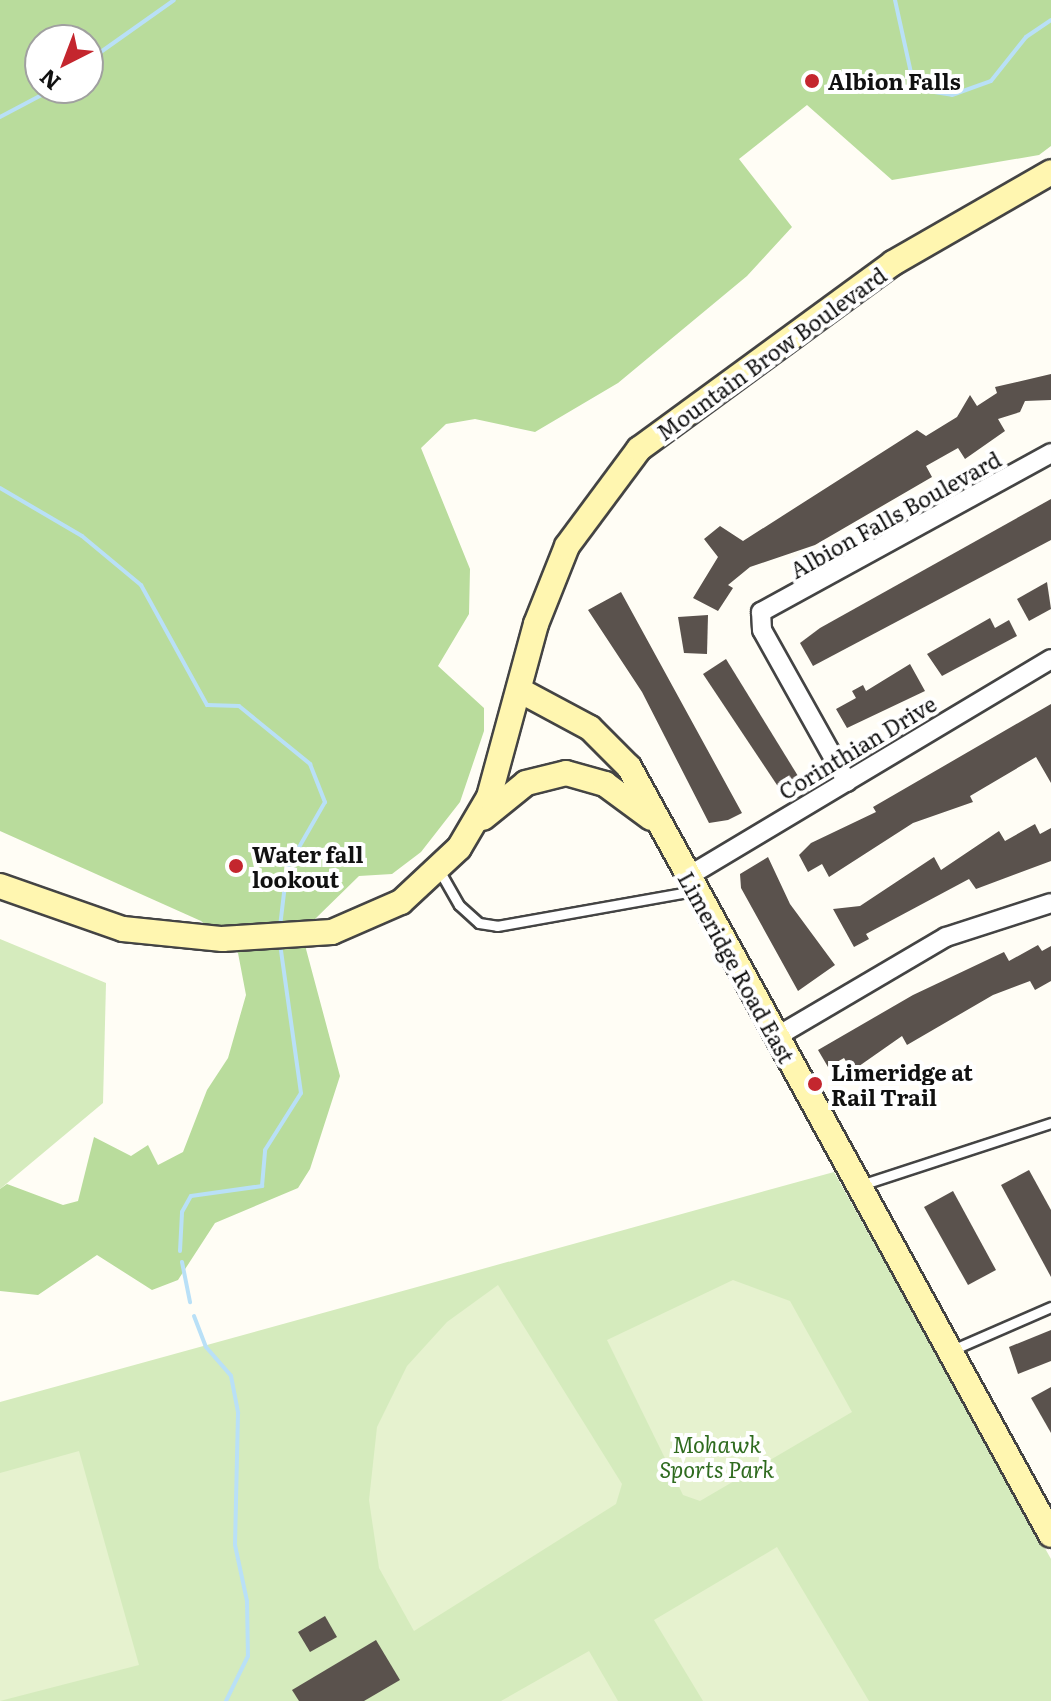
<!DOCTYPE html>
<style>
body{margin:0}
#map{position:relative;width:1051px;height:1701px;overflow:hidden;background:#fffdf5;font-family:Literata,serif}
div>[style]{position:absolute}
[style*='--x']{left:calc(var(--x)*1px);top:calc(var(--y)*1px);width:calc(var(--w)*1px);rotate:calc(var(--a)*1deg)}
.green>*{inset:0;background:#d5ebbd}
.forest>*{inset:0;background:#b9dc9c}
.pitch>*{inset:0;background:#e6f2cf}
.stream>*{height:4px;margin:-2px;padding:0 2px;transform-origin:2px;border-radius:2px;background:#b9e0f7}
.building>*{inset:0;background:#5a524d}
.roads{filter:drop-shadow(2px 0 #444) drop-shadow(-2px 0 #444) drop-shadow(0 2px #444) drop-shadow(0 -2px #444)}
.lane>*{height:9px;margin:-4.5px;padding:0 4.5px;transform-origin:4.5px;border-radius:4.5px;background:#fff}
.street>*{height:18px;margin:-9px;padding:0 9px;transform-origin:9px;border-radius:9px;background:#fff}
.secondary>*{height:24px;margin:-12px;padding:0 12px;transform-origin:12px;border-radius:12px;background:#fff6b0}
.dots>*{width:22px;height:22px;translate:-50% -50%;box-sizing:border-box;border:4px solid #fff;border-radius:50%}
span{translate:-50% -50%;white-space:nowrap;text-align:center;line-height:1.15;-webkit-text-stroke:8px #fff;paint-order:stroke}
.poi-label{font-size:22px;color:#111;font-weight:700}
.left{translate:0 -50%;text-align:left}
.street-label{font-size:22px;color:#111}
.park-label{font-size:22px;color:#2f6b1f;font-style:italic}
.north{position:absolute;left:24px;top:24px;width:80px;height:80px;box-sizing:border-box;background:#fff;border:2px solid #a0a0a0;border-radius:50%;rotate:222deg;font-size:22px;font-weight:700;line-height:32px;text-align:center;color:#111}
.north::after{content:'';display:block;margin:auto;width:28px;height:36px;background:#c4262e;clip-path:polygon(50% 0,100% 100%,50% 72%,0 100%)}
</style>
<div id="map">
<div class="green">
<i style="clip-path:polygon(0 939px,106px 983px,103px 1103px,0 1189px)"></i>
<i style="clip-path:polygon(834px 1172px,1051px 1559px,1051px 1701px,0 1701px,0 1402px)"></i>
</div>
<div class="forest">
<i style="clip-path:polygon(evenodd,0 0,1051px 0,1051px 146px,1039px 155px,892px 180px,807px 105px,739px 159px,792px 227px,747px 276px,618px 383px,535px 432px,475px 419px,446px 424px,421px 448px,470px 569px,469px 614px,438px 666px,484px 708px,484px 731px,460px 802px,421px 852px,392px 874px,359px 876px,314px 920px,306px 949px,340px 1076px,310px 1169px,298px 1188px,215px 1223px,178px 1280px,152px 1290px,97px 1255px,38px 1295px,0 1291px,0 1189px,7px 1184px,63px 1205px,78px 1201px,94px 1137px,131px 1156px,148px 1145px,158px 1165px,183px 1152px,207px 1090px,228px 1058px,246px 995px,238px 953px,201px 921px,0 831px,0 0,40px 40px,88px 40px,88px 88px,40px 88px,40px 40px)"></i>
</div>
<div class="pitch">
<i style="clip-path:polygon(733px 1280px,790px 1301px,852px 1412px,700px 1501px,683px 1495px,607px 1340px)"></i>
<i style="clip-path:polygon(498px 1285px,622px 1484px,616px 1504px,414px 1631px,379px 1568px,369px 1500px,377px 1427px,407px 1366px,447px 1322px)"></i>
<i style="clip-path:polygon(79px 1451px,139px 1665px,0 1701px,0 1473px)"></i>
<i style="clip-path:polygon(777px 1547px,869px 1701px,703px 1701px,654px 1620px)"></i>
<i style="clip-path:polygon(589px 1651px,618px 1701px,501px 1701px)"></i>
</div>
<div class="stream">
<i style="--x:895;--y:0;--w:79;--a:77.6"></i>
<i style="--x:912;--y:77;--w:21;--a:41"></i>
<i style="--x:928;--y:91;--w:24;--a:9"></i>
<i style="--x:952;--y:95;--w:41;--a:-19.7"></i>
<i style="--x:991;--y:81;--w:56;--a:-51.5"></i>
<i style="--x:1026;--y:37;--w:30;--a:-34"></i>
<i style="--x:88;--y:61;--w:105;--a:-35.3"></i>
<i style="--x:0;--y:117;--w:62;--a:-27.8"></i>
<i style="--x:0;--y:488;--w:95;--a:30.3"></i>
<i style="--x:82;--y:536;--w:77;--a:39.7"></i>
<i style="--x:141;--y:585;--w:137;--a:61.2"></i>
<i style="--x:207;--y:705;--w:32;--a:2"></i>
<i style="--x:239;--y:706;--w:92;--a:39.2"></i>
<i style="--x:310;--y:764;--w:41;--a:68.5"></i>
<i style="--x:325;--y:802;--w:76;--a:119.9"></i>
<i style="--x:287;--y:868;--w:59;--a:96.8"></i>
<i style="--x:180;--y:1251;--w:39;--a:-87"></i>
<i style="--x:182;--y:1212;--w:18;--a:-61"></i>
<i style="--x:191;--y:1196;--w:72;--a:-8"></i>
<i style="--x:262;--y:1186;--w:36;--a:-85"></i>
<i style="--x:265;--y:1150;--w:67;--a:-57.7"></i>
<i style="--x:301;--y:1093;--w:150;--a:-98"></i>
<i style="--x:182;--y:1262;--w:41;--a:78.7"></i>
<i style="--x:194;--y:1316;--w:33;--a:69"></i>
<i style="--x:206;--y:1347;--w:38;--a:49"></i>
<i style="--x:231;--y:1376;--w:38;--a:79"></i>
<i style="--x:238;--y:1413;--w:132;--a:91.3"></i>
<i style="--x:235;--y:1545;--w:57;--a:77.9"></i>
<i style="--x:247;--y:1601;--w:55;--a:89"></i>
<i style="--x:248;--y:1656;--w:50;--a:116.1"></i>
</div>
<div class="building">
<i style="clip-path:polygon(1051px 374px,1051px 400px,1025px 401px,1020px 412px,998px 419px,1005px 431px,965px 459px,958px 448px,926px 466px,932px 477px,815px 545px,750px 567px,728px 585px,733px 588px,718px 611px,693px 598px,718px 557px,704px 539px,720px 526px,743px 541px,903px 439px,917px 430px,926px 436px,957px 417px,970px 395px,977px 406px,997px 393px,995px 387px)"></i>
<i style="clip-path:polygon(1051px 499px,1051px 540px,813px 666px,800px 643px,820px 628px)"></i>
<i style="clip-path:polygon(1047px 582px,1051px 609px,1029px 621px,1017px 599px)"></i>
<i style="clip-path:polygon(621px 592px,742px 813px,728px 820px,709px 823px,642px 692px,588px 610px)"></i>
<i style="clip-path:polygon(708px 615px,707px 654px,684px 653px,678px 617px)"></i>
<i style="clip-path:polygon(990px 618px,995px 628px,1009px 620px,1017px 636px,942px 676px,927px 654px)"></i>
<i style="clip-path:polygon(726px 659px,798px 776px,779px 788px,703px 674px)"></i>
<i style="clip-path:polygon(910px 664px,925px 691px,847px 728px,836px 709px,856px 698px,852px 691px,863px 685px,866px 691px)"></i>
<i style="clip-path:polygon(1051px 704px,1051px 783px,1036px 757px,970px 796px,973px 802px,913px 823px,829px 877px,822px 864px,808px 872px,799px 855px,811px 843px,876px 812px,873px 807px)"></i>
<i style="clip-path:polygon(1035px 824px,1040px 834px,1051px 828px,1051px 861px,976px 889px,969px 879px,866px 934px,869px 939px,854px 947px,833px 909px,860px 906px,934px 857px,941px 870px,999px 831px,1005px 841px)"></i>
<i style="clip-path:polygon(768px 857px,790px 904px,835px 965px,798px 991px,741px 888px,740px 874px)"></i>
<i style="clip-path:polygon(1038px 945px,1042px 951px,1051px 946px,1051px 981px,1035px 990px,1030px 981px,993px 995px,907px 1045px,902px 1036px,852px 1071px,844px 1058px,828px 1067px,818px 1050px,913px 995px,1004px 952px,1009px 961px)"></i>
<i style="clip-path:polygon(1029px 1170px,1051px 1210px,1051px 1277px,1001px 1185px)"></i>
<i style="clip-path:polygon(953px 1191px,996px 1270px,968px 1285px,924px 1207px)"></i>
<i style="clip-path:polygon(1051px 1330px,1051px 1361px,1018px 1374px,1009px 1347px)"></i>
<i style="clip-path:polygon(1051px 1387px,1051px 1433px,1031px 1398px)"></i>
<i style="clip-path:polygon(325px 1616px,337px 1637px,310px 1652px,298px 1632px)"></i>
<i style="clip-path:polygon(376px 1640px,400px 1680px,364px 1701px,299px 1701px,292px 1690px)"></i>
</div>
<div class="roads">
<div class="lane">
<i style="--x:439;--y:870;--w:40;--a:60.3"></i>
<i style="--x:459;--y:905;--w:27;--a:42"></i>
<i style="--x:479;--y:923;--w:18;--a:9"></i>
<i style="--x:497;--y:926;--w:199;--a:-10.1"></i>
<i style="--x:861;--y:1185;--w:200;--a:-18.1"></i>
<i style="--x:952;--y:1350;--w:108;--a:-23.5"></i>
</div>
<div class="street">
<i style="--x:847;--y:782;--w:174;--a:-119.2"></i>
<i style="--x:762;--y:630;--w:18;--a:-93"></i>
<i style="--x:761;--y:612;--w:331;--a:-28.7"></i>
<i style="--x:687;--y:877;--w:424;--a:-30.9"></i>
<i style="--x:776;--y:1037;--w:197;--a:-30.5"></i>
<i style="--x:946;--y:937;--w:110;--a:-17.9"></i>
</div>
<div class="secondary">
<i style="--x:521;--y:691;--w:78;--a:28.2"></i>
<i style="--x:590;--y:728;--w:55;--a:45"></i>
<i style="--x:629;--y:767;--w:876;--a:61.21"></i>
<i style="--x:483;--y:818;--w:55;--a:-39.1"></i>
<i style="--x:526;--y:783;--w:41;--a:-14"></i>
<i style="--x:566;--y:773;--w:41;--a:15.8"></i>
<i style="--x:605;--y:784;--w:57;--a:36.5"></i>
<i style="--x:0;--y:886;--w:130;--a:19.3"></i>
<i style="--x:123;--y:929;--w:100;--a:5.8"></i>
<i style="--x:222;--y:939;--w:110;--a:-3.6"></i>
<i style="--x:332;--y:932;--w:75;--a:-23.5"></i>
<i style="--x:401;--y:902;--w:79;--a:-43"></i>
<i style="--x:459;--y:848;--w:59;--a:-59.5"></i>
<i style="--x:489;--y:797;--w:179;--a:-74.8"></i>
<i style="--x:536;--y:624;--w:84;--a:-68.3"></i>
<i style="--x:567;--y:546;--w:121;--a:-53.4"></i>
<i style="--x:639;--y:449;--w:315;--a:-36.2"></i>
<i style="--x:893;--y:263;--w:182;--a:-29.9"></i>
</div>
</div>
<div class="dots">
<i style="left:812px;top:81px;background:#c4262e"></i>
<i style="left:236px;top:866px;background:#c4262e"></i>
<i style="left:815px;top:1084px;background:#c4262e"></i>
</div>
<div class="poi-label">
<span class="left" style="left:828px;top:81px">Albion Falls</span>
<span class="left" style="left:252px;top:866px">Water fall<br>lookout</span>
<span class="left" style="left:831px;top:1084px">Limeridge at<br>Rail Trail</span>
</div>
<div class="street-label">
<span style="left:771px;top:353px;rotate:-36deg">Mountain Brow Boulevard</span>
<span style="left:895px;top:514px;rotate:-29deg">Albion Falls Boulevard</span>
<span style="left:857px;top:747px;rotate:-31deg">Corinthian Drive</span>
<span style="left:737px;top:967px;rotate:61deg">Limeridge Road East</span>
</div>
<div class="park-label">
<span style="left:717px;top:1456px">Mohawk<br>Sports Park</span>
</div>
<div class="north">N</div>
</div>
